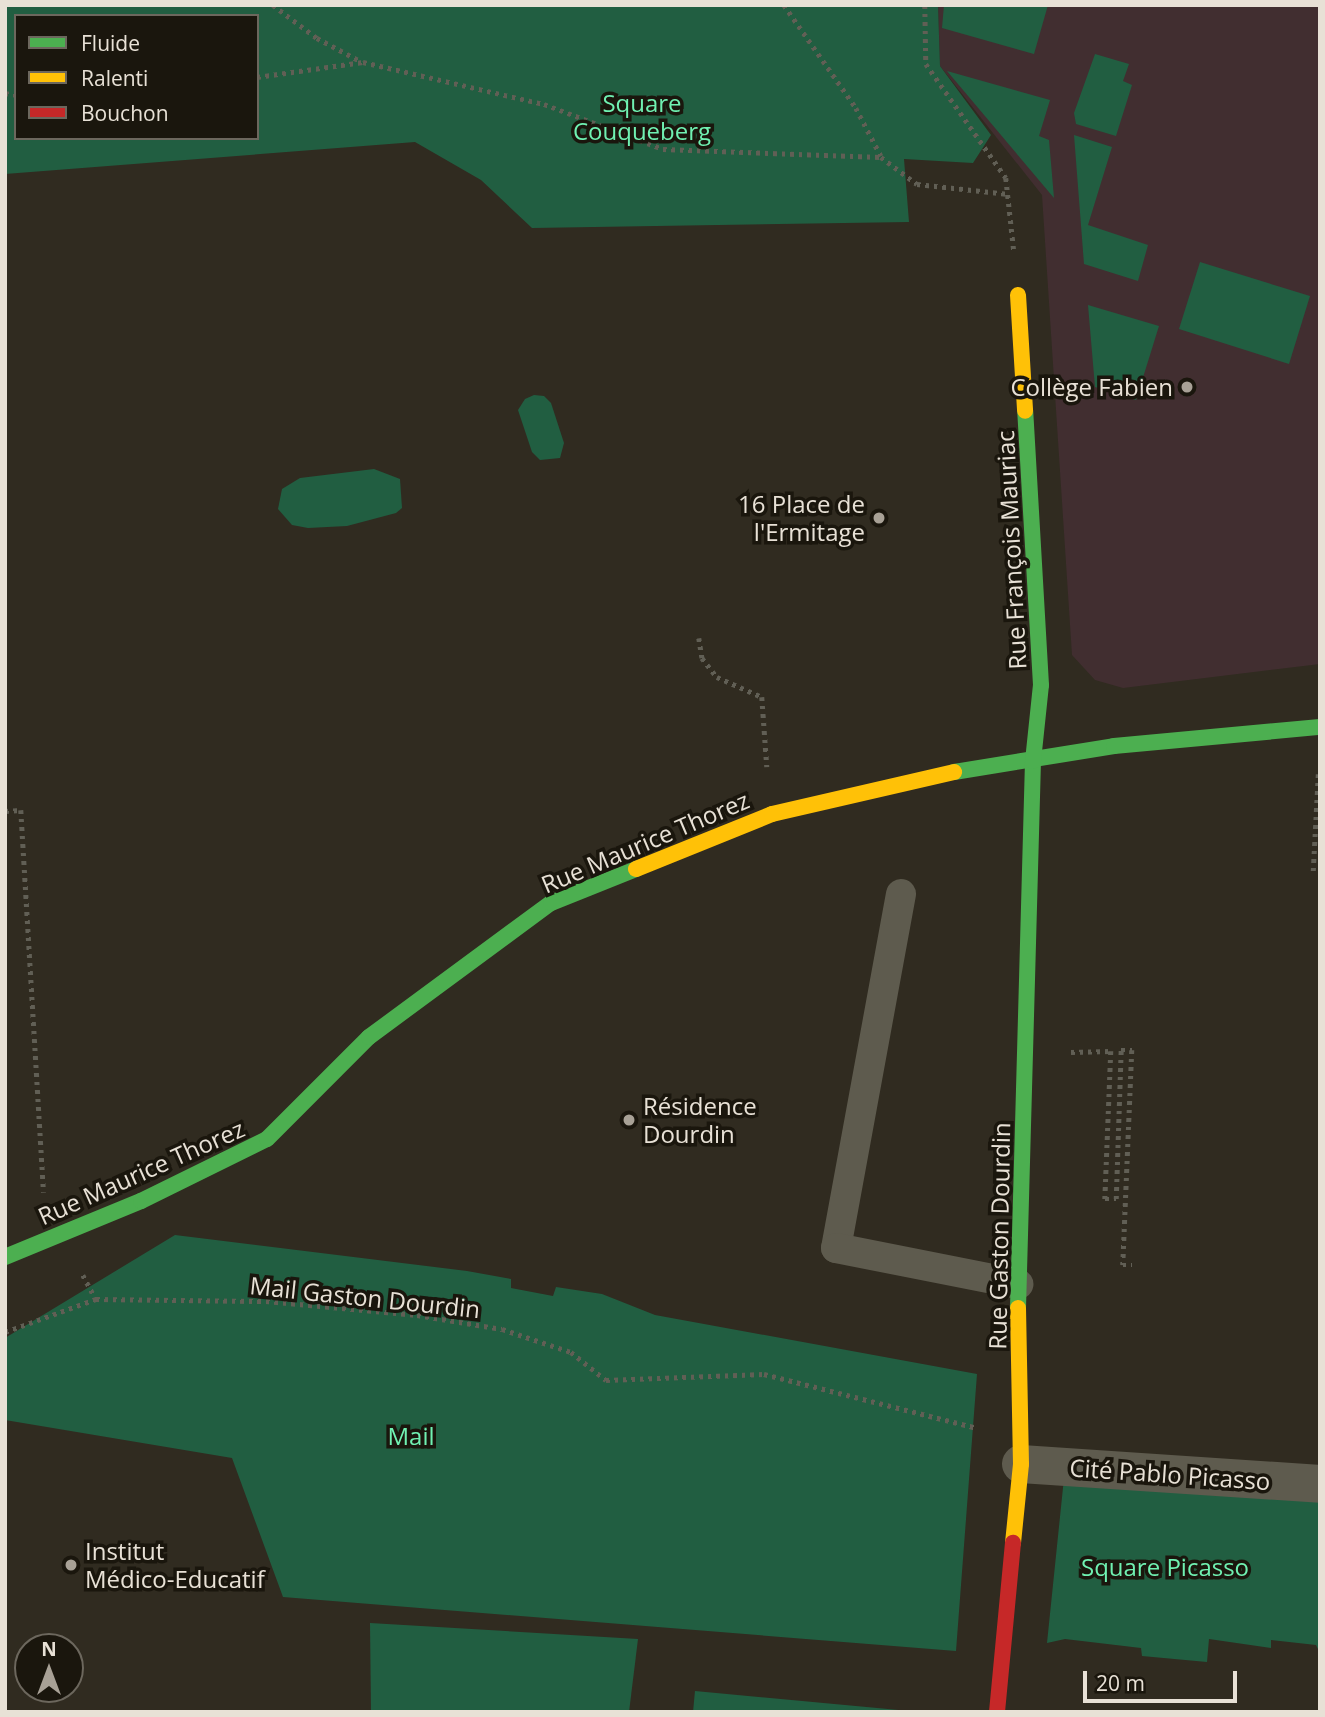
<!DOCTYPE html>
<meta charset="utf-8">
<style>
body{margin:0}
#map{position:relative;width:1325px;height:1717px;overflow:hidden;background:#302b20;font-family:"Open Sans",sans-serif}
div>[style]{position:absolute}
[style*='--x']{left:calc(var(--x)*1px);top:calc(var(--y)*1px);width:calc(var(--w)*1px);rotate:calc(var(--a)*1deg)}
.education>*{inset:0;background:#412e30}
.green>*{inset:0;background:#215e41}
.path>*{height:4.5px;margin-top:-2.25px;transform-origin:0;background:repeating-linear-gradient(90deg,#615f55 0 3.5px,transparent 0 8.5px)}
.lane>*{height:30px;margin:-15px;padding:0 15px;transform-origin:15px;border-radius:15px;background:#5e5b4e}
.street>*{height:38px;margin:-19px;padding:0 19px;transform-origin:19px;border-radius:19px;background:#5e5b4e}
.fast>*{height:16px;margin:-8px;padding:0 8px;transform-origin:8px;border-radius:8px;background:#4caf50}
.slow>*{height:16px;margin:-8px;padding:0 8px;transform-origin:8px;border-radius:8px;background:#ffc107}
.jam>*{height:16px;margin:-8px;padding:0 8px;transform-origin:8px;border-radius:8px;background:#c62828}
.dots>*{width:19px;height:19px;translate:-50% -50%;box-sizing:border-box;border:4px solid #1a160d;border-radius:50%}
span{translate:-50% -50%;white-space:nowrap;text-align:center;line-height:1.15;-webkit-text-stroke:7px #1a160d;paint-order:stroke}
.park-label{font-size:24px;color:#70f1b2}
.poi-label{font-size:24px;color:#e8e1d6}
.right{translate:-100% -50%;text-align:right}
.left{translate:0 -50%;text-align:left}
.street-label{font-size:24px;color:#e8e1d6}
.frame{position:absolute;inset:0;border:7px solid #e8e1d6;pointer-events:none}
.legend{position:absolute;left:14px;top:14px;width:245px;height:126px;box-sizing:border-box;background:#1a160d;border:2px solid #6c675d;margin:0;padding:9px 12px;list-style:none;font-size:21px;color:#e8e1d6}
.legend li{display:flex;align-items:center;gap:14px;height:35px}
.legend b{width:35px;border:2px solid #6c675d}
.north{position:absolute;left:14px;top:1633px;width:70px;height:70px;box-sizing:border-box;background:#1a160d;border:2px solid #6c675d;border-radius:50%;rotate:0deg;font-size:19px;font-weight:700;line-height:28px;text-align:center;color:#e8e1d6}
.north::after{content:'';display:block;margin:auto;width:24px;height:32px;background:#a8a196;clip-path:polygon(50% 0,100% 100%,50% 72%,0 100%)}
.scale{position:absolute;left:1083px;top:1671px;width:154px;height:32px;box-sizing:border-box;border:4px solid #e8e1d6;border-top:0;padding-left:9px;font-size:21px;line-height:24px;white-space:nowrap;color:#e8e1d6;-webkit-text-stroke:5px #1a160d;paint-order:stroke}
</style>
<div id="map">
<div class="education">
<i style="clip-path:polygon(938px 5px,1320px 5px,1320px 664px,1123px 688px,1095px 680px,1072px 655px,1042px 195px,940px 66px)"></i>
</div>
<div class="green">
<i style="clip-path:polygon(evenodd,5px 5px,938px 5px,940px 66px,991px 135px,973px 163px,904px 159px,909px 222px,532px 228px,481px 180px,415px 142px,5px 174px,5px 5px,16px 16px,257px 16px,257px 138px,16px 138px,16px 16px)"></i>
<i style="clip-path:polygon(944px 5px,1048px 5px,1034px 54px,942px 28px)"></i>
<i style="clip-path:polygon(1095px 54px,1129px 64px,1123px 81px,1132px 85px,1116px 136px,1076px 124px,1074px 113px)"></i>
<i style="clip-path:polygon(947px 71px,1050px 100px,1039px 136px,1049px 140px,1054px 198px)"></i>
<i style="clip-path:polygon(1074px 135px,1112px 147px,1088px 225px,1148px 245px,1138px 281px,1084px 264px)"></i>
<i style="clip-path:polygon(1200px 262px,1310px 296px,1289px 364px,1179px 329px)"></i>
<i style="clip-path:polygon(1088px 305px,1159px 326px,1136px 400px,1095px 387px)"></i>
<i style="clip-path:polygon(534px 395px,544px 396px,551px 403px,564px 443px,560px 458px,540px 460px,532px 452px,518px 410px,525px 399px)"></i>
<i style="clip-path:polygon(374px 469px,400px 479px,402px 508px,396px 513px,347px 526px,308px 528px,292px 525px,278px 509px,282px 489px,300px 478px)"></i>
<i style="clip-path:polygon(175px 1235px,467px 1271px,511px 1279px,511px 1288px,553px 1296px,556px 1287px,602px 1294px,655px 1315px,977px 1374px,956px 1651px,283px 1597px,232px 1458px,5px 1420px,5px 1338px)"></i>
<i style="clip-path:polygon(1064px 1478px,1320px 1491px,1320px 1653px,1316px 1645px,1271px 1640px,1271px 1648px,1209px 1639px,1207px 1662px,1142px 1656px,1141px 1648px,1065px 1639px,1047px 1643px)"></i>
<i style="clip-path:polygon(370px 1623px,638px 1639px,629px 1712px,371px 1712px)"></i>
<i style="clip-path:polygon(695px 1691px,920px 1712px,693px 1712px)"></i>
</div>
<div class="path">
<i style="--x:273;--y:5;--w:55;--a:36.9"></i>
<i style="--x:317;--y:38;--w:51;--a:28.1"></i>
<i style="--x:784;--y:5;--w:126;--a:55"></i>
<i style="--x:856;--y:108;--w:54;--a:62.5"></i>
<i style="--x:925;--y:5;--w:59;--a:89"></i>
<i style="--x:926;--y:64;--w:139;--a:54.9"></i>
<i style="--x:1006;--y:178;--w:74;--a:83.8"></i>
<i style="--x:257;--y:77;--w:107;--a:-8.1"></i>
<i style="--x:363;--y:62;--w:186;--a:13.1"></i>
<i style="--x:544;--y:104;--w:127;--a:20.7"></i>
<i style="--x:663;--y:149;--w:218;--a:2.1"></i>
<i style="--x:881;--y:157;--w:45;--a:36.9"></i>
<i style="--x:917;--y:184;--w:92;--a:6.3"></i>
<i style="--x:5;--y:93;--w:11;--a:10"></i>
<i style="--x:699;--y:638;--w:20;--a:81"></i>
<i style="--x:702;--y:658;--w:24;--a:52"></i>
<i style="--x:717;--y:677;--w:49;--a:24"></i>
<i style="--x:762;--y:697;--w:70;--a:85.9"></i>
<i style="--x:5;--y:811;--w:16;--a:-4"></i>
<i style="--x:21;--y:810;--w:383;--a:86.6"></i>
<i style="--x:1313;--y:871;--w:97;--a:-87"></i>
<i style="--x:1071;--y:1052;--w:40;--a:-1.4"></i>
<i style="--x:1111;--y:1051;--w:148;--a:92.3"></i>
<i style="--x:1105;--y:1199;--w:11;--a:0"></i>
<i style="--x:1116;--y:1199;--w:149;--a:-88.1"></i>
<i style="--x:1121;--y:1050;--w:11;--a:0"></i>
<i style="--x:1132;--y:1050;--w:215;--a:92.4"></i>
<i style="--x:1123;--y:1265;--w:9;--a:0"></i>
<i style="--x:83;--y:1275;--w:27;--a:62"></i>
<i style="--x:5;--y:1332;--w:97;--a:-19.9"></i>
<i style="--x:96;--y:1299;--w:170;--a:0.7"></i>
<i style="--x:266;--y:1301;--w:152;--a:5.3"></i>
<i style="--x:417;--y:1315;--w:86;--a:9.4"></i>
<i style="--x:502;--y:1329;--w:73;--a:18.4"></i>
<i style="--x:571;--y:1352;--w:45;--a:38.7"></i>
<i style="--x:606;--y:1380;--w:158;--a:-2.2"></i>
<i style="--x:764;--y:1374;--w:217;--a:14.2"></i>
</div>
<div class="lane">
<i style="--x:901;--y:894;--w:360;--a:100.4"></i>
<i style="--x:836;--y:1248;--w:186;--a:11.2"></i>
</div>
<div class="street">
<i style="--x:1021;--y:1464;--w:300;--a:3.8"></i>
</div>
<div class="fast">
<i style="--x:954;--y:772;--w:162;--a:-9.2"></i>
<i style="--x:1114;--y:746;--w:207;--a:-5.3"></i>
<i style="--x:5;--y:1257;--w:147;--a:-22.4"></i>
<i style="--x:141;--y:1201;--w:140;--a:-26.2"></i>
<i style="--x:267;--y:1139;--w:144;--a:-45"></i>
<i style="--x:369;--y:1037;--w:226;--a:-36.4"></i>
<i style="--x:551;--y:903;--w:92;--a:-21.8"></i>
<i style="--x:1018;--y:1308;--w:547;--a:-88.43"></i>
<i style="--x:1033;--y:761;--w:76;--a:-84"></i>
<i style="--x:1041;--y:685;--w:274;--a:-93.3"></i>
</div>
<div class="slow">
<i style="--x:1018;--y:295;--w:116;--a:86.5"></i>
<i style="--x:636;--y:869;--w:147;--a:-22"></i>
<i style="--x:772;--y:814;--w:187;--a:-13"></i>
<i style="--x:1013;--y:1543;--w:79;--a:-84.2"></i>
<i style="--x:1021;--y:1464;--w:156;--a:-91.1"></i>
</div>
<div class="jam">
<i style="--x:997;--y:1712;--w:170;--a:-84.6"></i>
</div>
<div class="dots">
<i style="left:1187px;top:387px;background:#a8a196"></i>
<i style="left:879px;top:518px;background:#a8a196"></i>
<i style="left:629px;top:1120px;background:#a8a196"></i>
<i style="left:71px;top:1565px;background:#a8a196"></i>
</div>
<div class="park-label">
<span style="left:642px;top:117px">Square<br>Couqueberg</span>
<span style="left:411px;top:1436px">Mail</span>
<span style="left:1165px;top:1567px">Square Picasso</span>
</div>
<div class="poi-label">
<span class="right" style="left:1173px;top:387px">Collège Fabien</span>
<span class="right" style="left:865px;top:518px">16 Place de<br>l'Ermitage</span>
<span class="left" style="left:643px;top:1120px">Résidence<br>Dourdin</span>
<span class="left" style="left:85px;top:1565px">Institut<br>Médico-Educatif</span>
</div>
<div class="street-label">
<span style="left:1011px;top:550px;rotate:-93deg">Rue François Mauriac</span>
<span style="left:645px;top:842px;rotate:-23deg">Rue Maurice Thorez</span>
<span style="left:141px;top:1172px;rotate:-24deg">Rue Maurice Thorez</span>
<span style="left:999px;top:1236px;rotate:-89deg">Rue Gaston Dourdin</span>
<span style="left:365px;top:1297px;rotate:6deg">Mail Gaston Dourdin</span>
<span style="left:1170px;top:1474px;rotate:4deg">Cité Pablo Picasso</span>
</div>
<div class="frame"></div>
<ul class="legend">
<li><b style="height:9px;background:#4caf50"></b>Fluide</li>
<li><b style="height:9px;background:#ffc107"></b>Ralenti</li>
<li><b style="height:9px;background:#c62828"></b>Bouchon</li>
</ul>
<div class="north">N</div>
<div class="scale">20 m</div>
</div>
